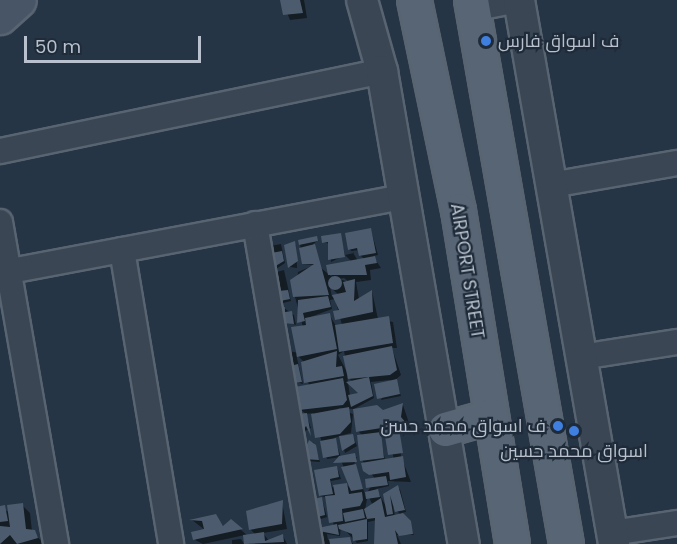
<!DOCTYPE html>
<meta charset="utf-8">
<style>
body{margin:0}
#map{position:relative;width:677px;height:544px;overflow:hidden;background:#263545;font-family:Poppins,Cairo,sans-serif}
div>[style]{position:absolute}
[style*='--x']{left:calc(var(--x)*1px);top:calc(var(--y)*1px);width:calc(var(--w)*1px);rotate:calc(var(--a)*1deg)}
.shadow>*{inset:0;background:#0007}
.building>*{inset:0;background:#4c5c6e}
.round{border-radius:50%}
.roads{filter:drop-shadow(2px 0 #596471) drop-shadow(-2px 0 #596471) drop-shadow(0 2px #596471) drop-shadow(0 -2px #596471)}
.minor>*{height:24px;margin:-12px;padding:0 12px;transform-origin:12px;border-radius:12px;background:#3a4654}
.tertiary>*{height:30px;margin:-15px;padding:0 15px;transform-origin:15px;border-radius:15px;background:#3a4654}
.secondary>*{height:33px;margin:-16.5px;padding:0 16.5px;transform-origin:16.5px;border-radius:16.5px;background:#485567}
.primary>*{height:33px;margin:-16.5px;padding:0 16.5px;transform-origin:16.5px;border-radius:16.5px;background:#586574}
.dots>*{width:16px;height:16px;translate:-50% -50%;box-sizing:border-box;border:3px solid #1f2b39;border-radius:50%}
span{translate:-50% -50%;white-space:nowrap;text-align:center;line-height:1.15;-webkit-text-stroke:4.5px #1f2b39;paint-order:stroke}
.poi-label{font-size:18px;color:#b8c1cd}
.left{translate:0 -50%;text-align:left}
.right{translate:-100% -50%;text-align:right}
.street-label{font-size:18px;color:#b8c1cd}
.scale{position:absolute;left:24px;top:36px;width:177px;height:27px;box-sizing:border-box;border:3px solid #b8c1cd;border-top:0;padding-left:8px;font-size:18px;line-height:21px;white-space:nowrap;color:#b8c1cd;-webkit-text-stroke:4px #1f2b39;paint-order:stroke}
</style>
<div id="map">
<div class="shadow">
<i style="clip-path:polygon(282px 0,304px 0,307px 18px,290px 20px)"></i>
<i style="clip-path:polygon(evenodd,371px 230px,378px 255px,373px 256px,381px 268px,370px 270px,371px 280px,356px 282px,359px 299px,372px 291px,378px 319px,393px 322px,397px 348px,392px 348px,401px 375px,395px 380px,401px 396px,381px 400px,390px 380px,371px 382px,374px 398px,354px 409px,337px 408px,353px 414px,351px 433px,343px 435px,353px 436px,357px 446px,345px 453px,340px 436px,334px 438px,341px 457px,327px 459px,313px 413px,306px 414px,311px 428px,303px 432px,299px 416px,306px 414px,300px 409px,309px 386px,304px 362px,296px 354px,303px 384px,296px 382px,286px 350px,298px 353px,303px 327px,295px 297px,298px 272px,314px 265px,303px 264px,300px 244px,319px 240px,313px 244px,321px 268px,336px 280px,330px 274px,352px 262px,345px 255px,331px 262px,330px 244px,323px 242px,340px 235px,345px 255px,354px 253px,349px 249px,371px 230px,359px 250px,360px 255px,364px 259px,358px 261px,352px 251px,359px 250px,371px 230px,344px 278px,349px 282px,339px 279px,344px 278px,371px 230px,330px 287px,339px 295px,332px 297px,330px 287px,371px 230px,335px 299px,342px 325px,336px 326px,329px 314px,305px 319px,332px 309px,330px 300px,335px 299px,371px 230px,344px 351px,348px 374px,338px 355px,344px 351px,371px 230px,347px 376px,353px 382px,361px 394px,350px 396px,347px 376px)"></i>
<i style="clip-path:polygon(281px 244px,285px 263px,273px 271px,270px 246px)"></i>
<i style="clip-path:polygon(287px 244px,296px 245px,297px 268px,290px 267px)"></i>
<i style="clip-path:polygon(284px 270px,291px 301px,283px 303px,273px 273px)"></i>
<i style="clip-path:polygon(284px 308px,294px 315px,296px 325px,283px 320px)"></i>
<i style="clip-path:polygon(evenodd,403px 405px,411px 429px,400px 430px,401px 456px,411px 482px,388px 481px,389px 486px,376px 489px,386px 506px,385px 495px,400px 489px,406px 512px,401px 513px,414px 535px,397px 535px,401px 544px,376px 544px,377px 520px,368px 522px,368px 541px,357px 543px,341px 526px,340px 536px,327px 534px,328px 540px,350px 538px,353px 544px,320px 544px,320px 531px,334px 526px,326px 497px,320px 496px,337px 467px,341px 479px,331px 481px,332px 487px,346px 484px,352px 490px,341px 460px,357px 457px,354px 465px,367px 499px,365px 510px,374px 508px,367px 493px,375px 479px,362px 460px,363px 436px,358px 431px,403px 405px,386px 432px,394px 459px,385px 460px,380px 433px,386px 432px,403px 405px,393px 507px,401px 515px,395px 516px,393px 507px)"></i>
<i style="clip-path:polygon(312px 442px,314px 443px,320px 462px,307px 461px,304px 443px,307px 449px)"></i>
<i style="clip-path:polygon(322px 499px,327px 517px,321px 519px,319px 516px)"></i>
<i style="clip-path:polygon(282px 502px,287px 529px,263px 533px,269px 541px,283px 536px,287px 544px,249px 544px,245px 535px,203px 544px,195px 540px,205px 530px,192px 520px,215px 515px,224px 527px,231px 521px,248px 536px,256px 535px,250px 529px,265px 505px)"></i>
<i style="clip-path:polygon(22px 505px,30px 513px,32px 531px,44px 544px,0 544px,0 508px,9px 512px)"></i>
<i style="clip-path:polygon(232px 540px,241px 539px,244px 544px,232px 544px)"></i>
</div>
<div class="building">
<i style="clip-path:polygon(280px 0,300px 0,303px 13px,283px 15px)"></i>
<i style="clip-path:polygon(371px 228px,376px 253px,359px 256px,357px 248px,348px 250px,345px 233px)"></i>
<i style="clip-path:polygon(341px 233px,345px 257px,328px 260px,328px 242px,322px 243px,321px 236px)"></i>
<i style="clip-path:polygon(317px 236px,318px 241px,299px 245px,298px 240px)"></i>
<i style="clip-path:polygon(295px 241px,298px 261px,288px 268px,284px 245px)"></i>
<i style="clip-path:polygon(315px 244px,329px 295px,293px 297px,290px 280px,314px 264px,302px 264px,299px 248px)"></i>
<i style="clip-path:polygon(282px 251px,284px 261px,269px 270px,266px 254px)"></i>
<i style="clip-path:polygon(375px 256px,377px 263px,365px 265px,367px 275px,328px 275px,326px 265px)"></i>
<i class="round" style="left:328px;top:276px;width:14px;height:14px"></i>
<i style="clip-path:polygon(355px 279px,354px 301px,372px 290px,373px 312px,335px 320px,333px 311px,339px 310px,332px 295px,346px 292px,343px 282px)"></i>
<i style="clip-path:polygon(288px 290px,290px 299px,280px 301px,278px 291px)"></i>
<i style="clip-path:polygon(328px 296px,331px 307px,303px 313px,305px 321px,297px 323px,298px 300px)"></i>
<i style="clip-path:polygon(285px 307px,285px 312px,292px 311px,294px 324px,283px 323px,278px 308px)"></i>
<i style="clip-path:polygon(330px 313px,337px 349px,297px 357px,291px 327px,306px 325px,305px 318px)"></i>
<i style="clip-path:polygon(389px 316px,393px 343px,339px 352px,335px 325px)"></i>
<i style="clip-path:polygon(392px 346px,397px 370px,390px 375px,348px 379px,343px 356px)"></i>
<i style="clip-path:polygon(337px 351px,336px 367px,342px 366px,344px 376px,304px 383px,301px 362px)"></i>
<i style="clip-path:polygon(298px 364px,302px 382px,294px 383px,290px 366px)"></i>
<i style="clip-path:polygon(369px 377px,373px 396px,351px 407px,348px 395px,358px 393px,346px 382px)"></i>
<i style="clip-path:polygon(343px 378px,347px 400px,343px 405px,299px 410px,295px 387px)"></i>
<i style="clip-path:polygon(397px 379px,400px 394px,377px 399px,374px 384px)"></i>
<i style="clip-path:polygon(403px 403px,401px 417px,407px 424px,356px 432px,353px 409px,377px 405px,383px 410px)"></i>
<i style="clip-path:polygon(349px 407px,351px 422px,340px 434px,315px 438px,311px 414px)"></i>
<i style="clip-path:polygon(307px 413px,311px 436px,306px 426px,301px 433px,297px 414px)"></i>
<i style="clip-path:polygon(399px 428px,403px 453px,388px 455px,384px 430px)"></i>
<i style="clip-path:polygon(381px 432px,384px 458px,360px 461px,357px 435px)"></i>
<i style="clip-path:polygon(353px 434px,355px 443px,342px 451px,339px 436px)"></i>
<i style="clip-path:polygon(336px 438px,339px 455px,323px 458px,320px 441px)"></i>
<i style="clip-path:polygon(309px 440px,316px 445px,319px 460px,303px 459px,300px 442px,305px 441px,306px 448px)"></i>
<i style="clip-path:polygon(355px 453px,357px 462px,333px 463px,339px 456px)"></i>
<i style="clip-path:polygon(403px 456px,406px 477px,390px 480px,389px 472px,369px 475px,363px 471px,361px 463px)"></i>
<i style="clip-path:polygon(356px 464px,363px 489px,351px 491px,341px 467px)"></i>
<i style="clip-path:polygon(337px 466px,339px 477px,330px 479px,333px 494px,319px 496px,314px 470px)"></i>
<i style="clip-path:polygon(386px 476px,388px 485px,366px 488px,365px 479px)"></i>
<i style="clip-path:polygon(347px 483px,349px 494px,362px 492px,363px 500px,360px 506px,342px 509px,343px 521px,329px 523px,325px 496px,335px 495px,333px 485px)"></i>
<i style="clip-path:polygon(398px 485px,405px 510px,395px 512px,390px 495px,393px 514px,387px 515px,383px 494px)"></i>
<i style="clip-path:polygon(378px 489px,380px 497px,366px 499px,365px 492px)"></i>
<i style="clip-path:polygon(322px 497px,325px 515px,317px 517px,314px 499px)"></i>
<i style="clip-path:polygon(381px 498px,385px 517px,403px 513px,411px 521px,413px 534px,399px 536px,395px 530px,398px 544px,374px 544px,375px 518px,367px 519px,364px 509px)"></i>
<i style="clip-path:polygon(283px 500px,282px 524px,249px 530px,246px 511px)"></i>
<i style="clip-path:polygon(23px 503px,26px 529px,35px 530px,38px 538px,17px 544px,10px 535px,0 544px,0 526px,10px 527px,7px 505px)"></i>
<i style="clip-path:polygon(5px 505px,8px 521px,0 522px,0 506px)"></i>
<i style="clip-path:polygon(363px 509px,365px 518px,345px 522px,343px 513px)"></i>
<i style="clip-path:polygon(216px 514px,223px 526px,231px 519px,243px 529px,193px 540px,191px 532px,204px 529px,202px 521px,189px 520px)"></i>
<i style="clip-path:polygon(367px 519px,367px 539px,353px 541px,352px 534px,339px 529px,338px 525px)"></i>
<i style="clip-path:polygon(337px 524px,339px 535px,319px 531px,318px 528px)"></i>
<i style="clip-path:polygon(264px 532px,265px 541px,283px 534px,284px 542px,244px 544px,243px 535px)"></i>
<i style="clip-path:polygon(350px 537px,352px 544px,330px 544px,329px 539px)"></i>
</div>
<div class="roads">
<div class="minor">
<i style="--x:472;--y:9;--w:47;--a:-11.1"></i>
<i style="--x:0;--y:151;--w:390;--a:-11.8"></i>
<i style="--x:551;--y:185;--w:128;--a:-9.9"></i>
<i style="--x:0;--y:222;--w:327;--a:80.1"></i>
<i style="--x:255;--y:224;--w:325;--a:80.2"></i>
<i style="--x:122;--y:250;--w:298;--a:80.5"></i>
<i style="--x:0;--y:273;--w:411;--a:-10.7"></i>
<i style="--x:581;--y:357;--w:97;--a:-8.9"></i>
<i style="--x:612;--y:533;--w:66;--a:-8.7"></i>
</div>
<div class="tertiary">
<i style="--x:362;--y:0;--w:74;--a:74.3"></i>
<i style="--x:382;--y:71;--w:480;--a:80.2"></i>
<i style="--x:519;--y:0;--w:552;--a:80.09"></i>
</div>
<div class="secondary">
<i style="--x:0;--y:17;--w:25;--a:-42"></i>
</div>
<div class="primary">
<i style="--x:414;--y:0;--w:215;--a:78.2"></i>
<i style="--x:458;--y:210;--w:338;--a:80.8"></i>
<i style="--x:471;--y:0;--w:552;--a:80.09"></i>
<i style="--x:445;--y:429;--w:48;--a:-15.8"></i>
</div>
</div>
<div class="dots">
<i style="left:486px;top:41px;background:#3f7fe0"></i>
<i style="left:558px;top:426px;background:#3f7fe0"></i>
<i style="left:574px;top:431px;background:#3f7fe0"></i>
</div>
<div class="poi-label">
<span class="left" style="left:498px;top:41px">ف اسواق فارس</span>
<span class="right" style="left:546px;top:426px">ف اسواق محمد حسن</span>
<span style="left:574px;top:451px">اسواق محمد حسين</span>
</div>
<div class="street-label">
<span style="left:467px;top:271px;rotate:81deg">AIRPORT STREET</span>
</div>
<div class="scale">50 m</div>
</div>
